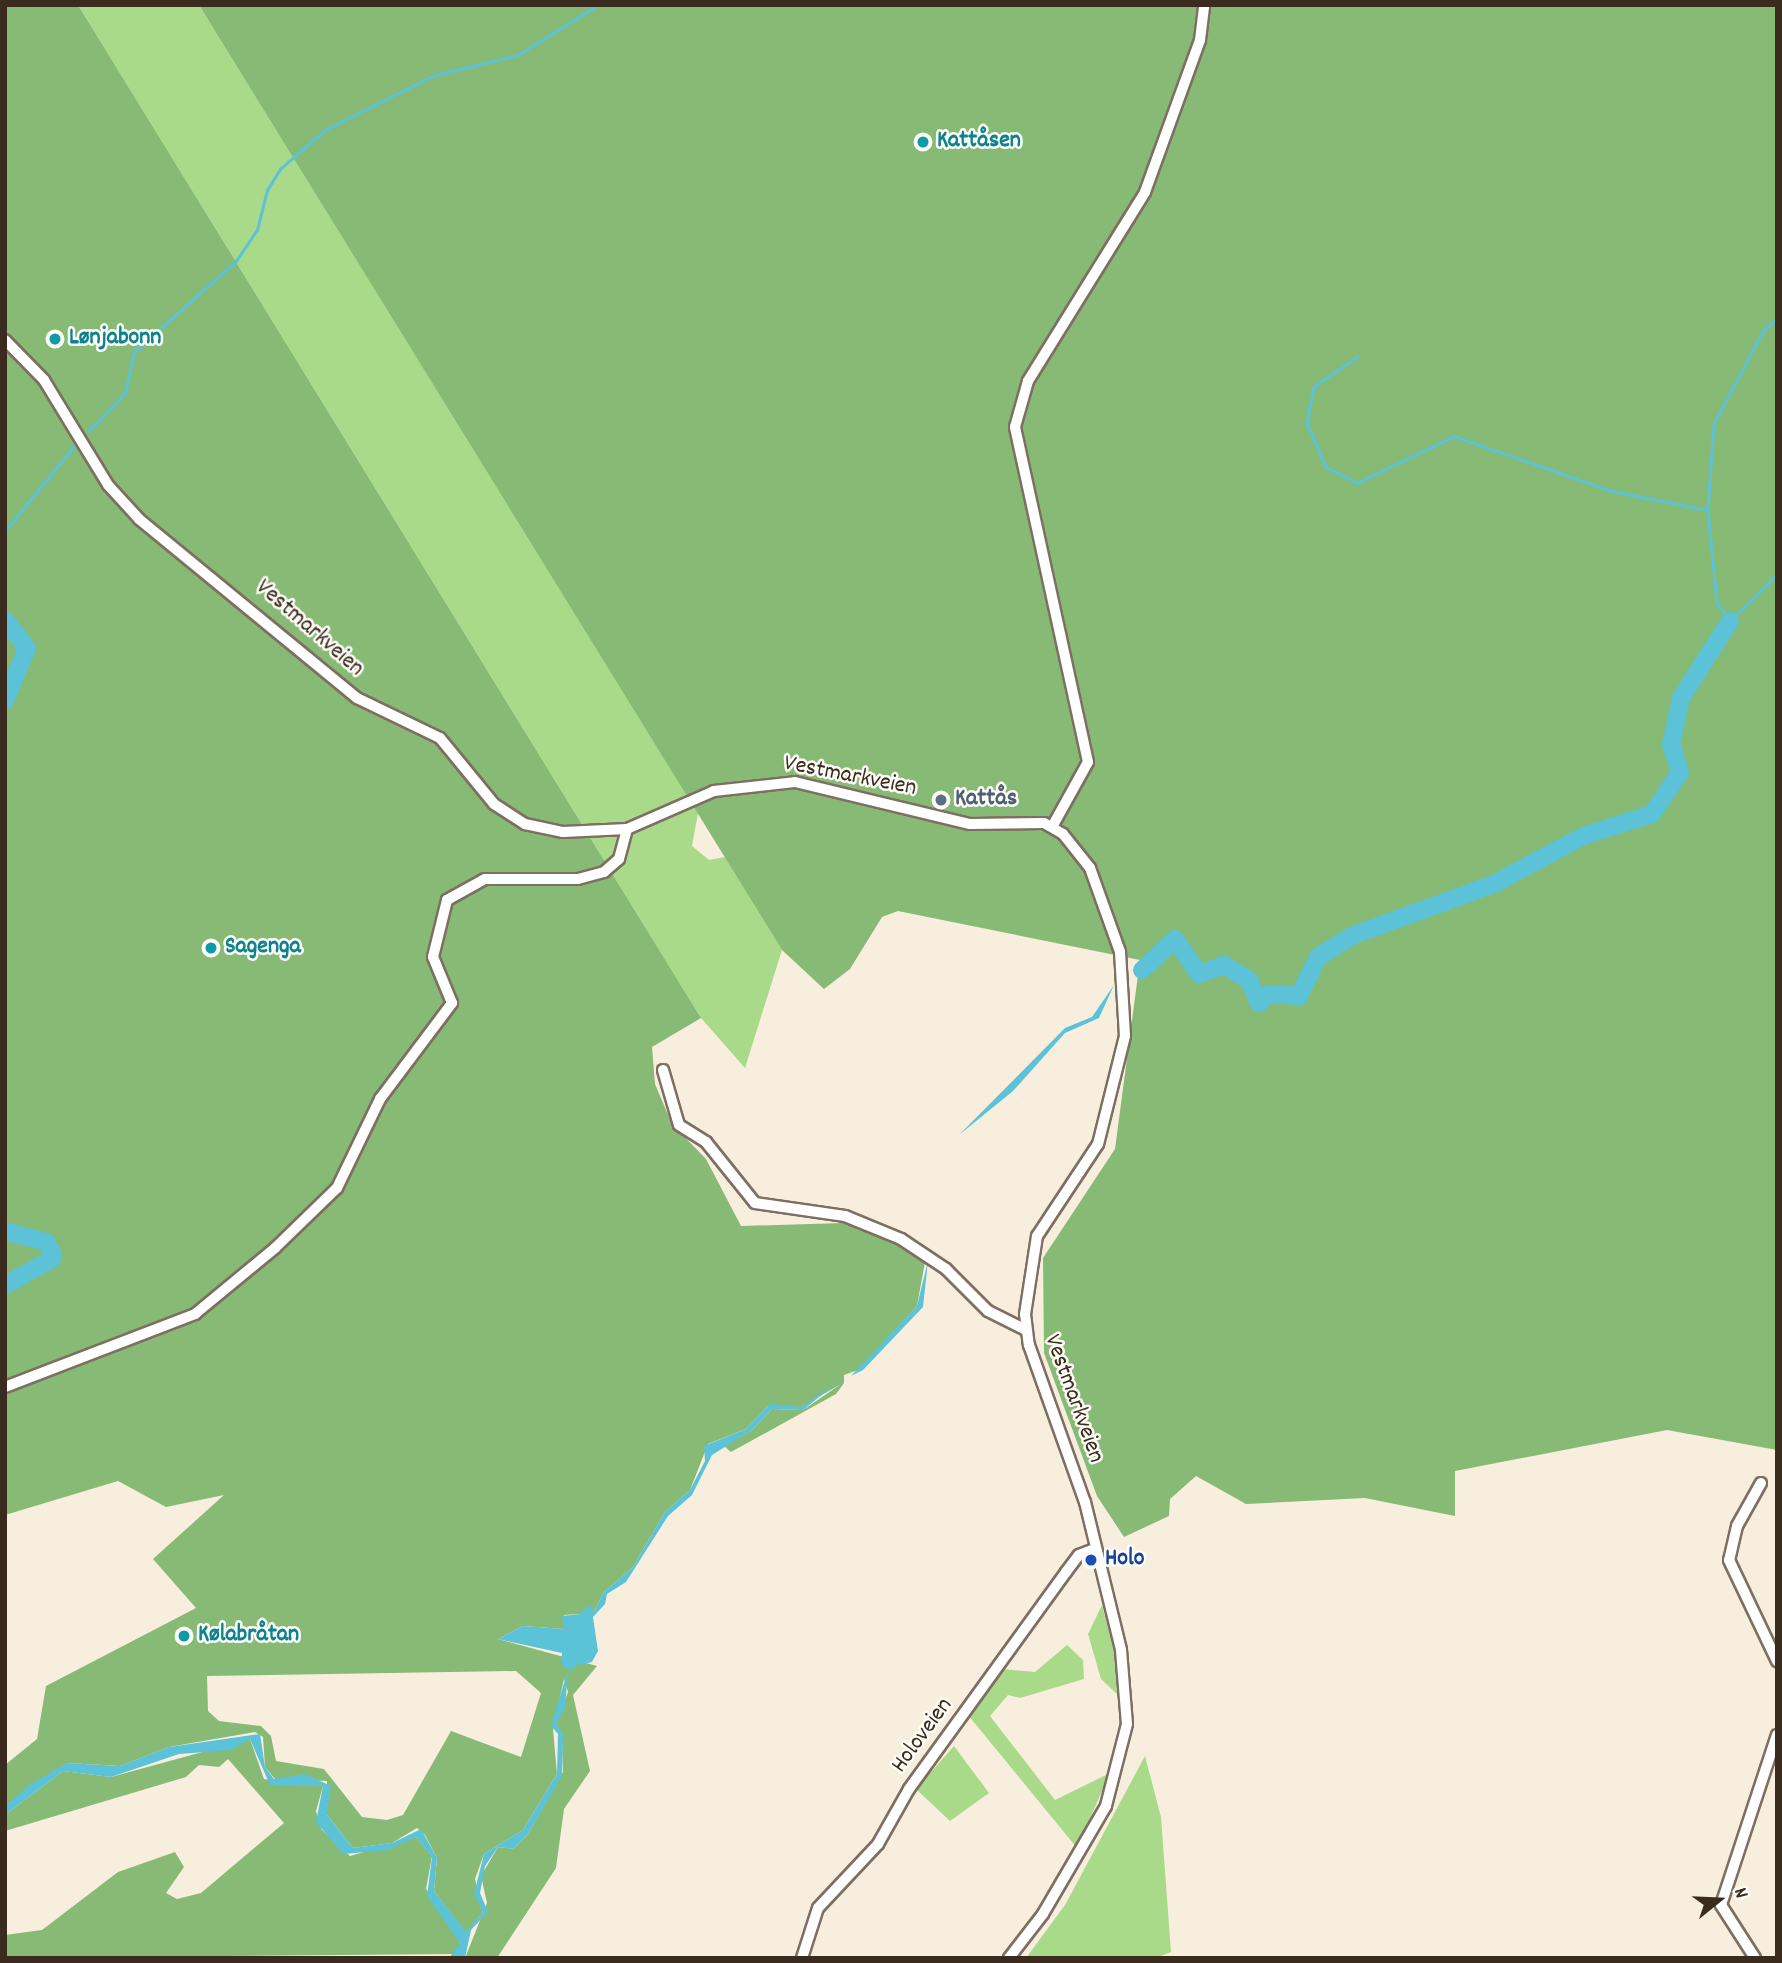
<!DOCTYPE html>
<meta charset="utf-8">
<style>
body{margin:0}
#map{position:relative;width:1782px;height:1963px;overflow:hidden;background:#f8eede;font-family:Dekko,sans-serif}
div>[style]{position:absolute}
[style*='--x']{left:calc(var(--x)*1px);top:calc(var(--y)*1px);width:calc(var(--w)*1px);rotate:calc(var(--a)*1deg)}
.green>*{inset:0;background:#a8da89}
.forest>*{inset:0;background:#86ba75}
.water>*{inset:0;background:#5bc2d8}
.stream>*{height:2.5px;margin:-1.25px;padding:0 1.25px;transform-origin:1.25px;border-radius:1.25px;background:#5bc2d8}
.river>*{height:18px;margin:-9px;padding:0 9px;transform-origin:9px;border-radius:9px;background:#5bc2d8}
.roads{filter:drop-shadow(2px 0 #7d6f61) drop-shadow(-2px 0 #7d6f61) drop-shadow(0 2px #7d6f61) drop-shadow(0 -2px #7d6f61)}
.minor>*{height:10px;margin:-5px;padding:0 5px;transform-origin:5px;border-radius:5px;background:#fff}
.dots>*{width:19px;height:19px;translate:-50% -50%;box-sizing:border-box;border:4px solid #fdfcf7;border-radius:50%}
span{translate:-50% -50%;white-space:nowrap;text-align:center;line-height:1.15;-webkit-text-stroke:5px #fdfcf7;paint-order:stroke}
.culture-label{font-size:24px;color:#0d838f;font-weight:700}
.left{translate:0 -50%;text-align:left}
.street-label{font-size:24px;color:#3b2a1e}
.service-label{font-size:24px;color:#4e5e75;font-weight:700}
.transit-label{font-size:24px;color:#164399;font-weight:700}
.frame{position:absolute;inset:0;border:7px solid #3b2a1e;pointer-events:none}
.north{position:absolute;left:1684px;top:1865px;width:70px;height:70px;-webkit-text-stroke:5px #fdfcf7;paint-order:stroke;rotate:72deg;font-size:19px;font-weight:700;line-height:28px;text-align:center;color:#3b2a1e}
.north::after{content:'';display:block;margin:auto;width:24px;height:32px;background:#3b2a1e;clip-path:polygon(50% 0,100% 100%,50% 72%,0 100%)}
</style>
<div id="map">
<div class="green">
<i style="clip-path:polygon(78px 5px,199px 5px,698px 813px,692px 846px,709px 860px,725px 857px,782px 950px,745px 1068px,701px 1018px)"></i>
<i style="clip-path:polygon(1102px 1605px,1114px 1650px,1119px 1696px,1101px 1679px,1088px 1634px)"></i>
<i style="clip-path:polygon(1067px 1645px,1083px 1660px,1084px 1679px,1020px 1698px,1008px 1695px,990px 1716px,1055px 1800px,1110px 1773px,1077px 1848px,968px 1715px,1003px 1669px,1035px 1672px)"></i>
<i style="clip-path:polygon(954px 1746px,989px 1793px,950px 1821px,916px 1789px)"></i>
<i style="clip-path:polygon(1145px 1756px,1161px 1817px,1171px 1952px,1156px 1958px,1026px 1958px,1065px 1905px)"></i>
</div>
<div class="forest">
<i style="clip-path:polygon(evenodd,5px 5px,78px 5px,701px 1018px,652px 1047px,655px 1084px,672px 1124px,706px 1159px,741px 1226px,843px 1223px,878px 1234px,925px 1262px,917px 1306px,858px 1370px,844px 1375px,844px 1383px,836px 1394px,731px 1452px,724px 1446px,752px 1430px,772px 1409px,803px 1410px,841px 1384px,801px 1407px,768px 1406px,746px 1429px,708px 1444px,690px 1490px,665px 1512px,633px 1567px,604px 1592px,593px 1613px,564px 1615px,564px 1629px,523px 1626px,498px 1639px,597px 1666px,573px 1695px,590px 1771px,564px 1809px,556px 1868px,497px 1958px,465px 1958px,487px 1903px,481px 1876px,498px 1847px,513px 1849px,528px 1834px,563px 1772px,562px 1741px,556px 1724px,568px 1692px,564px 1679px,553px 1729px,557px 1774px,523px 1830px,484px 1854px,475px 1879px,483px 1912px,466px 1933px,434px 1891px,437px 1858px,425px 1835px,417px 1828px,392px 1843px,353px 1848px,327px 1815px,327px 1781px,275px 1779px,265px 1767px,263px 1737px,255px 1732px,169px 1747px,120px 1766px,67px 1763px,5px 1806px,5px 1765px,37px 1739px,46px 1686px,196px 1608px,153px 1559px,224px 1495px,166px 1507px,118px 1481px,5px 1515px,5px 5px,516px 1671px,541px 1693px,521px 1757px,451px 1731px,403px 1815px,387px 1820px,362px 1817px,324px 1769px,276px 1761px,271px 1736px,261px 1726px,219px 1721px,208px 1711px,207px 1676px,516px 1671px)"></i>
<i style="clip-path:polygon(199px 5px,1777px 5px,1777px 1450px,1667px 1430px,1455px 1471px,1455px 1516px,1365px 1498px,1246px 1504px,1196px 1476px,1170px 1499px,1169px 1516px,1124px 1537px,1097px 1496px,1044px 1353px,1043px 1258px,1115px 1149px,1140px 960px,898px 911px,882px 917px,850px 969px,824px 989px,782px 950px)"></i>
<i style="clip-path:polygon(250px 1739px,264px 1779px,323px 1786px,316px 1811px,322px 1830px,350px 1856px,416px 1837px,432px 1856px,426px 1889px,449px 1922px,460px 1943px,457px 1954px,5px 1958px,5px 1935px,42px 1930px,118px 1872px,175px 1852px,184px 1867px,166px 1893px,177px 1899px,201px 1893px,284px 1823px,228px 1759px,219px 1767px,199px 1765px,186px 1777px,5px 1831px,5px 1815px,63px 1771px,111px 1777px)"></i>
</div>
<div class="water">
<i style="clip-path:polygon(1114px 985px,1099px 1018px,1065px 1033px,1013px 1091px,959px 1135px,1065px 1028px,1092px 1017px)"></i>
<i style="clip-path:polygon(928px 1261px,923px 1307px,863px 1370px,851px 1376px,917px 1306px)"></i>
<i style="clip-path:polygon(840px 1380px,803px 1410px,772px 1409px,752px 1430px,712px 1455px,692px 1495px,668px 1516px,626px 1582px,607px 1594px,605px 1604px,593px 1617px,598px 1651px,592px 1662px,581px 1665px,571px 1655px,498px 1639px,523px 1626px,564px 1629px,562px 1616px,580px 1614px,590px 1604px,593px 1613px,604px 1592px,633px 1567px,665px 1512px,690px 1490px,705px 1461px,704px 1446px,746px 1429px,770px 1404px,801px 1407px)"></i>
<i style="clip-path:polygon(568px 1670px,565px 1708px,556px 1724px,563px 1734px,562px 1776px,528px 1834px,513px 1849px,498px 1847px,485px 1866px,480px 1893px,488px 1912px,471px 1930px,465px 1958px,449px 1958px,460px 1943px,427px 1896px,432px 1857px,416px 1837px,388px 1850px,343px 1854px,316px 1822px,323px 1786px,270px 1785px,250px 1739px,231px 1750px,179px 1754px,111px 1777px,63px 1771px,5px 1815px,5px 1806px,31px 1784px,67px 1763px,120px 1766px,169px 1747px,260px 1734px,265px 1767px,274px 1779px,305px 1774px,331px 1786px,327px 1815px,353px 1848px,392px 1843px,421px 1829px,437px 1858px,434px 1891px,466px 1932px,483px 1912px,474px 1894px,484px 1854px,523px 1830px,557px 1774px,558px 1734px,551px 1726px)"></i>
</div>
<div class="stream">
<i style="--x:1777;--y:320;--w:16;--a:142"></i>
<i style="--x:1764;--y:330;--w:106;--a:118"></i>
<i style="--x:1714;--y:424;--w:86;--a:94"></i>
<i style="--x:1708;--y:510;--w:92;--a:84.4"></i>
<i style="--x:1717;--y:602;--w:23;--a:56"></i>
<i style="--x:1730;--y:621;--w:66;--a:-45"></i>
<i style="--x:1358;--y:357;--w:53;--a:145.7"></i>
<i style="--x:1314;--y:387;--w:36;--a:101"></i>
<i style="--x:1307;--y:422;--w:49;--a:67.1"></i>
<i style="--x:1326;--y:467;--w:35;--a:27"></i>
<i style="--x:1357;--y:483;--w:108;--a:-25.9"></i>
<i style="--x:1454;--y:436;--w:167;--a:19.2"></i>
<i style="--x:1612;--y:491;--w:98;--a:11.2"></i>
<i style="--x:89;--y:431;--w:52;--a:-46.5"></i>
<i style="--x:125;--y:393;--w:42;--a:-77.6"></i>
<i style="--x:134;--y:352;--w:137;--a:-41.7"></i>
<i style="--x:236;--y:261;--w:37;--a:-56"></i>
<i style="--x:257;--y:230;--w:41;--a:-76"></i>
<i style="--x:267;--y:190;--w:25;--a:-58"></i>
<i style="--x:280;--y:169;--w:60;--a:-40.9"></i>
<i style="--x:325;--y:130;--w:123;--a:-26.6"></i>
<i style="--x:435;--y:75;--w:85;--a:-13.5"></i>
<i style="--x:518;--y:55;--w:94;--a:-32"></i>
<i style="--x:5;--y:531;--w:109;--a:-50.9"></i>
</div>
<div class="river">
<i style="--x:5;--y:620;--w:36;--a:52"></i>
<i style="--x:27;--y:648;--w:57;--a:112.5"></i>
<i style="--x:1142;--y:970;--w:45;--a:-43.2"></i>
<i style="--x:1175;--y:939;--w:42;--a:55.6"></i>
<i style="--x:1199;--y:974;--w:27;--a:-20"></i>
<i style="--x:1224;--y:965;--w:29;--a:31"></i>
<i style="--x:1249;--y:980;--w:25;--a:67"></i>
<i style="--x:1259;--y:1003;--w:13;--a:-42"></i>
<i style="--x:1269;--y:994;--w:30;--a:4"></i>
<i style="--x:1299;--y:996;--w:43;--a:-64"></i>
<i style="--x:1318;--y:957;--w:39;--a:-32"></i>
<i style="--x:1351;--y:936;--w:152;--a:-20"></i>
<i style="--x:1494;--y:884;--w:101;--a:-28.3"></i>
<i style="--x:1583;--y:836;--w:72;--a:-17.7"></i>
<i style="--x:1652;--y:814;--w:50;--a:-56.3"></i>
<i style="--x:1680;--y:772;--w:28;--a:-108"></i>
<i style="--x:1671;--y:745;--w:48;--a:-78"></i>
<i style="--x:1681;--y:698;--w:91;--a:-57.5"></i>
<i style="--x:5;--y:1231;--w:42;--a:15"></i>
<i style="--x:46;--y:1242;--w:12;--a:59"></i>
<i style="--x:52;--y:1252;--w:7;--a:90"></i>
<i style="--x:52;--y:1259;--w:54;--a:151"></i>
<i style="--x:570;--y:1660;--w:5;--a:-79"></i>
</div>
<div class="roads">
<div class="minor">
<i style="--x:5;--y:340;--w:56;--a:45.7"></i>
<i style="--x:44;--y:380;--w:123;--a:58.6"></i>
<i style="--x:108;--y:485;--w:46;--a:47.6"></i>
<i style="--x:139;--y:519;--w:282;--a:39.4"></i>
<i style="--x:357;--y:698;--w:92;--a:25.7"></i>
<i style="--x:440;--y:738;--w:85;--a:50.7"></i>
<i style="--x:494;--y:804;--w:37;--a:33"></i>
<i style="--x:525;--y:824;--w:39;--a:12"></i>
<i style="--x:563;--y:832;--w:64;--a:-2.7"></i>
<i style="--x:627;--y:829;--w:95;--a:-23.6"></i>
<i style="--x:714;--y:791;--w:81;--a:-6.3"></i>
<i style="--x:795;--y:782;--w:180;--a:13.5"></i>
<i style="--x:970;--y:824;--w:74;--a:-0.8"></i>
<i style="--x:1044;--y:823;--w:22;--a:30"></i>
<i style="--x:1063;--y:834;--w:43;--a:51.5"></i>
<i style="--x:1090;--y:868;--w:89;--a:70.3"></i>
<i style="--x:1120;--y:952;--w:84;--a:86.6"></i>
<i style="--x:1125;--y:1036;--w:111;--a:104"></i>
<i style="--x:1098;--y:1144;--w:110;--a:123.5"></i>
<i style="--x:1037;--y:1236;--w:79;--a:98.7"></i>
<i style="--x:1025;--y:1314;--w:31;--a:83"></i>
<i style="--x:1029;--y:1345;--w:167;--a:70.4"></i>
<i style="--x:1085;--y:1502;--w:152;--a:76.3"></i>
<i style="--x:1121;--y:1650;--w:74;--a:85.4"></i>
<i style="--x:1127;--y:1724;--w:85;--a:104.4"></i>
<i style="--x:1106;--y:1806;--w:125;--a:120.3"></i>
<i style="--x:1043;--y:1914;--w:56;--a:127.7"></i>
<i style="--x:1052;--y:827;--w:74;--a:-61"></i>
<i style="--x:1088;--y:762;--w:343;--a:-102.3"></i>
<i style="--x:1015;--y:427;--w:48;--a:-74.2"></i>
<i style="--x:1028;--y:381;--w:222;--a:-58.2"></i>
<i style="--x:1145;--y:192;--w:162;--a:-70.1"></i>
<i style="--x:1200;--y:40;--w:35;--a:-83"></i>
<i style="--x:663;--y:1070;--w:57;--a:73.8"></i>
<i style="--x:679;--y:1125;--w:32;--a:32"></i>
<i style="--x:706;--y:1142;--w:78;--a:51.2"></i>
<i style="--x:755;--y:1203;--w:91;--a:8.2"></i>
<i style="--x:845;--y:1216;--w:61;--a:22.3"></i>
<i style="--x:901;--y:1239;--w:54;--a:33.7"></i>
<i style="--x:946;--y:1269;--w:59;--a:45"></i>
<i style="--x:988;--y:1311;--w:42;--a:26.6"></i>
<i style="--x:5;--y:1387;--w:204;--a:-21"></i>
<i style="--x:195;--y:1314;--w:104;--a:-39.5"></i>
<i style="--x:275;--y:1248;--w:86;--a:-44.1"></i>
<i style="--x:337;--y:1188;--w:99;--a:-64.2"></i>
<i style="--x:380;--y:1099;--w:120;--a:-53.1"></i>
<i style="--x:452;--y:1003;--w:50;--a:-112.4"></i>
<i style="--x:433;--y:957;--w:59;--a:-76.2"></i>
<i style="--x:447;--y:900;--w:43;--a:-28.9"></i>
<i style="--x:485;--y:879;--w:93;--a:0"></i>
<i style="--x:578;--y:879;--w:27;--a:-15"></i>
<i style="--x:604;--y:872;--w:20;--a:-41"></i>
<i style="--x:619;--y:859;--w:31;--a:-75"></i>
<i style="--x:1761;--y:1483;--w:49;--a:119.2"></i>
<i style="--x:1737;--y:1526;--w:35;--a:103"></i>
<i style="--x:1729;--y:1560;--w:112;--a:64.6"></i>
<i style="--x:802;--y:1958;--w:52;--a:-72.3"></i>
<i style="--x:818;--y:1908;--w:88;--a:-46.8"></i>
<i style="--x:878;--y:1844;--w:63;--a:-60.6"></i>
<i style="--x:909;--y:1789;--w:268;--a:-54.1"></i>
<i style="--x:1066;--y:1572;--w:21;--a:-53"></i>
<i style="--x:1079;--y:1555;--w:17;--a:-21"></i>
<i style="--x:1755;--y:1958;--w:63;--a:-122.7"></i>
<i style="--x:1721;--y:1905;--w:179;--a:-71.8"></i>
</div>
</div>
<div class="dots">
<i style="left:923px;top:142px;background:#0f9aa8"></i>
<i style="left:55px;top:339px;background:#0f9aa8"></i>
<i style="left:941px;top:800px;background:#5c6f8a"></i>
<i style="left:211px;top:948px;background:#0f9aa8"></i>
<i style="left:1091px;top:1560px;background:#1a4fb4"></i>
<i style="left:184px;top:1636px;background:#0f9aa8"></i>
</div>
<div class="culture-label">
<span class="left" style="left:937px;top:142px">Kattåsen</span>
<span class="left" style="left:69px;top:339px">Lønjabonn</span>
<span class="left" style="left:225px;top:948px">Sagenga</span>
<span class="left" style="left:198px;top:1636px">Kølabråtan</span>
</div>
<div class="street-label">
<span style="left:309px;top:629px;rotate:41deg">Vestmarkveien</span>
<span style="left:850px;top:777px;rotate:11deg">Vestmarkveien</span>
<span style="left:1073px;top:1399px;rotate:70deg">Vestmarkveien</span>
<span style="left:923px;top:1736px;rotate:-54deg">Holoveien</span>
</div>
<div class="service-label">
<span class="left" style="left:955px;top:800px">Kattås</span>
</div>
<div class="transit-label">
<span class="left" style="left:1105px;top:1560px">Holo</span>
</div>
<div class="frame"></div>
<div class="north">N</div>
</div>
